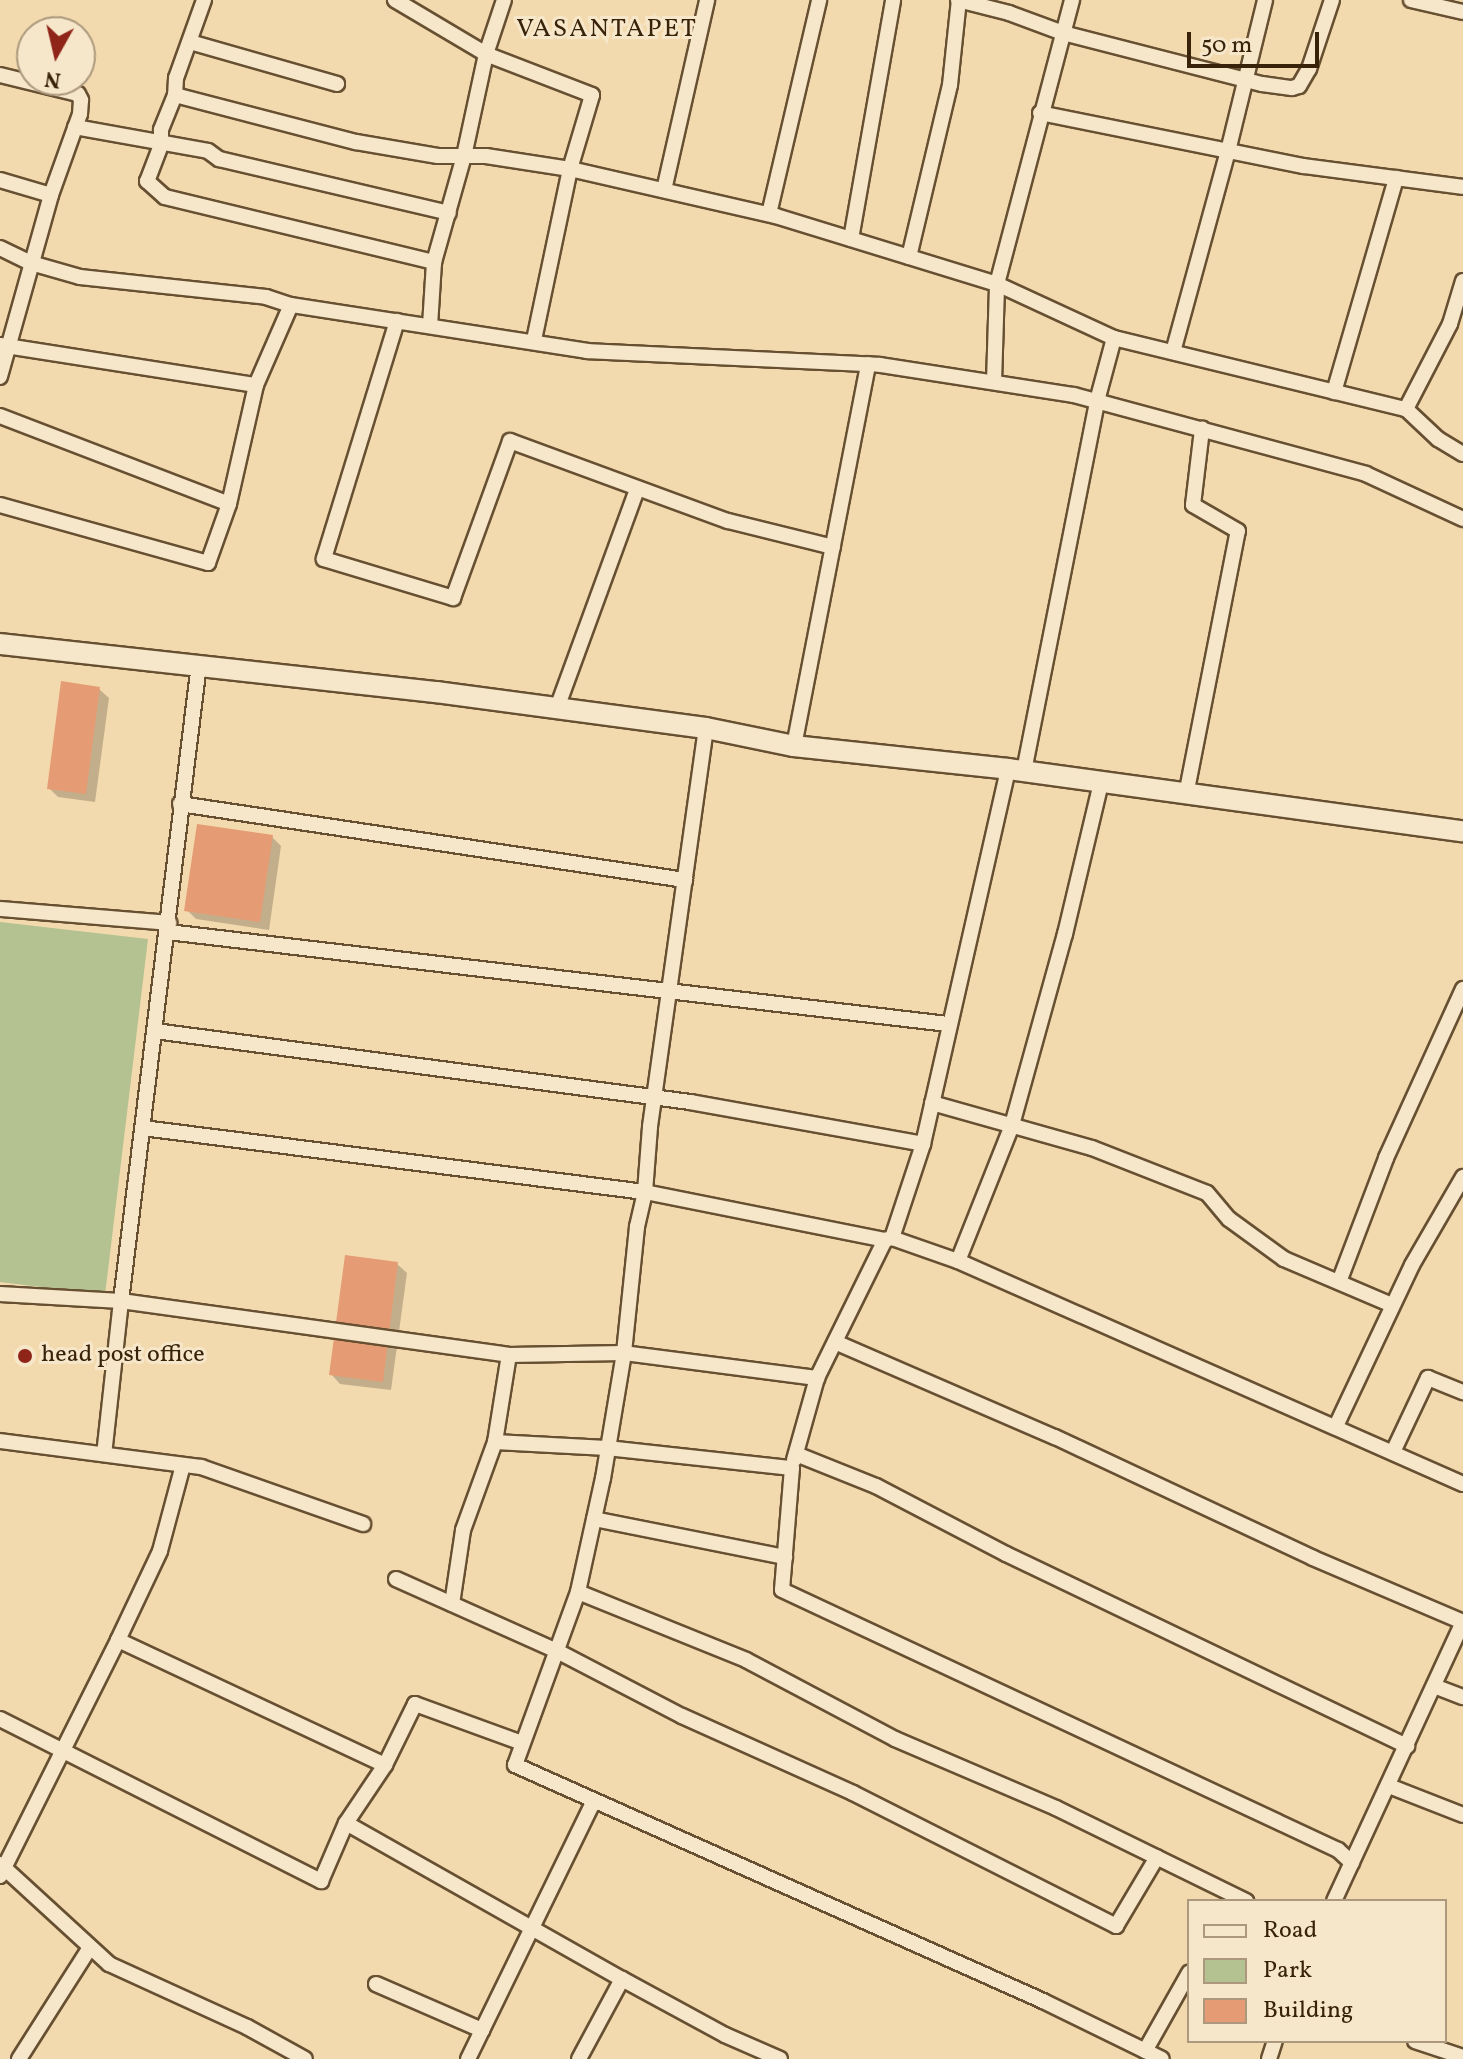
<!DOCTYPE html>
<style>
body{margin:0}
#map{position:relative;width:1463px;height:2059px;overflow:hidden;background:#f3daae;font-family:Vollkorn,serif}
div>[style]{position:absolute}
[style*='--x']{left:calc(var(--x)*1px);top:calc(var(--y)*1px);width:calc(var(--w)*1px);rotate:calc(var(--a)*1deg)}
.green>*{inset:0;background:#b4c190}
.shadow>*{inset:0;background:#0003}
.building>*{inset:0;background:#e59c75}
.roads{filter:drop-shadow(2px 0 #675032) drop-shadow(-2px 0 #675032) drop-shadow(0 2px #675032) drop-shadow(0 -2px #675032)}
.street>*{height:14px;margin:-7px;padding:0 7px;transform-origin:7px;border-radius:7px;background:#f7e7ca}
.secondary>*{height:20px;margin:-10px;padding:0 10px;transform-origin:10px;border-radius:10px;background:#f7e7ca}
.dots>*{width:22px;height:22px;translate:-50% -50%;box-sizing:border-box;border:4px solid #f7e7ca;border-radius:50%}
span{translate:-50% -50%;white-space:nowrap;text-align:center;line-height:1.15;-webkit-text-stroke:6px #f7e7ca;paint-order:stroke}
.poi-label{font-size:24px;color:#382209}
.left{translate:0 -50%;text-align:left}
.neighbourhood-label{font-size:26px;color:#382209;letter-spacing:2px}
.legend{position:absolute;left:1187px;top:1899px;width:260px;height:144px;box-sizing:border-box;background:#f7e7ca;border:2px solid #ab987d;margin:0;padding:10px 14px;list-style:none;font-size:24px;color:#382209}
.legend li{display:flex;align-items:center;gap:16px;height:40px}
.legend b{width:40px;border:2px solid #ab987d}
.north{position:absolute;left:16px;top:16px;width:80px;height:80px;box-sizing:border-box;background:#f7e7ca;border:2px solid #ab987d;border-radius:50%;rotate:188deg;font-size:22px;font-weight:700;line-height:32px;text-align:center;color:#382209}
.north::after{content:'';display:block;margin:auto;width:28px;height:36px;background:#8f2418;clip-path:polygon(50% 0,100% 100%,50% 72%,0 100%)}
.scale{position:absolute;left:1187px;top:32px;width:132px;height:36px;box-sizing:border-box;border:4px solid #382209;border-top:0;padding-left:10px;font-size:24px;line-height:28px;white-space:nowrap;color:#382209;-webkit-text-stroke:6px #f7e7ca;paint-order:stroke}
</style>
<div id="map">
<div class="green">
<i style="clip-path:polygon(0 922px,148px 939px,105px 1295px,0 1282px)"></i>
</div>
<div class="shadow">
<i style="clip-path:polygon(99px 689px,109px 698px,95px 802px,58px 797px,49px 788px)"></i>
<i style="clip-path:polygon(272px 837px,281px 846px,269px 930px,196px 919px,187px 910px)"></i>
<i style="clip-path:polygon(397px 1264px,407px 1273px,391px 1390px,340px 1384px,331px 1374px)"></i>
</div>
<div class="building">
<i style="clip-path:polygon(61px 681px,100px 687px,86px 794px,47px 789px)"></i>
<i style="clip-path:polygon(197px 824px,273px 835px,260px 922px,184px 911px)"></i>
<i style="clip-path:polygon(345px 1255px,398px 1262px,383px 1382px,329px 1375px)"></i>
</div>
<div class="roads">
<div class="street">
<i style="--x:204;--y:0;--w:83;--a:109.7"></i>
<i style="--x:176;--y:78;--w:17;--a:93"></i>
<i style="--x:175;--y:95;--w:38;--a:112"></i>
<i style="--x:161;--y:130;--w:15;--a:90"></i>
<i style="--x:161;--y:145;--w:39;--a:111"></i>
<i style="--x:147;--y:181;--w:24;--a:42"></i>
<i style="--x:165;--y:197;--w:277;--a:13.6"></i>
<i style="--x:958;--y:0;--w:53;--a:14.3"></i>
<i style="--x:1009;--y:13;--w:58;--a:20.3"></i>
<i style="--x:1063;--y:33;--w:205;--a:14.4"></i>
<i style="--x:1262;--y:84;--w:30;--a:8"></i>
<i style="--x:1292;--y:88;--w:7;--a:-16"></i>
<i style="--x:1299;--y:86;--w:20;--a:-60"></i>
<i style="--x:1309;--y:69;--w:73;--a:-71.6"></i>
<i style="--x:1411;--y:0;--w:53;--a:13"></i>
<i style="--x:190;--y:42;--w:153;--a:15.9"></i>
<i style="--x:0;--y:75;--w:80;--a:13.7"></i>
<i style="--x:78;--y:94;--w:7;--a:63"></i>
<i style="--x:81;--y:100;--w:14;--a:94"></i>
<i style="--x:80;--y:114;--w:86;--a:109.7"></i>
<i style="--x:51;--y:195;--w:189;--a:105.7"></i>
<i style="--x:175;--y:95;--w:187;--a:14.6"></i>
<i style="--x:356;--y:142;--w:83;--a:9.7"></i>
<i style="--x:438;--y:156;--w:48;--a:0"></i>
<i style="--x:486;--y:156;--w:85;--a:8.8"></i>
<i style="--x:570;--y:169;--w:77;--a:-73.4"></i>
<i style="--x:592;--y:95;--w:114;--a:-158.9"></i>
<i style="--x:486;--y:54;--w:106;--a:-149.3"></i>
<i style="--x:1040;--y:113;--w:269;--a:11.4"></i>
<i style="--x:1304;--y:166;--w:160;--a:7.5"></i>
<i style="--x:75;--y:127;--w:135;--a:10.2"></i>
<i style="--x:208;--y:151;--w:14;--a:36"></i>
<i style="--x:219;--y:159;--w:236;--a:13.2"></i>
<i style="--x:0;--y:180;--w:53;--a:16.4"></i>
<i style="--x:664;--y:190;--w:195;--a:-77.2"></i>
<i style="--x:769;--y:214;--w:220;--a:-76.8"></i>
<i style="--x:851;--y:239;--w:243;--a:-80"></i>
<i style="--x:0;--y:248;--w:34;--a:26"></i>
<i style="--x:31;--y:263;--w:51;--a:15.9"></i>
<i style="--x:80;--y:277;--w:187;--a:6.1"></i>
<i style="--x:266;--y:297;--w:26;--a:18"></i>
<i style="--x:291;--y:305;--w:300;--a:8.8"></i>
<i style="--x:587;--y:351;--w:293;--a:2.7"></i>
<i style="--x:880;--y:365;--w:196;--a:8.8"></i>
<i style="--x:1074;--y:395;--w:302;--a:15.1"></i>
<i style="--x:1366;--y:474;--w:107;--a:24.9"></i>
<i style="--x:909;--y:257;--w:177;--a:-76.6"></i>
<i style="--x:950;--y:85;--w:85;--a:-84"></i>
<i style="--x:1463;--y:281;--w:45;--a:106.8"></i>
<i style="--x:1450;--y:324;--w:96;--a:117.4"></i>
<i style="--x:1406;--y:409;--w:44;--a:43.2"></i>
<i style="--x:1438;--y:439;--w:29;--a:31"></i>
<i style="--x:397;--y:321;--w:249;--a:107.1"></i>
<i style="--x:324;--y:559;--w:135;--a:16.8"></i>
<i style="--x:453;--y:598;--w:167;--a:-70"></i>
<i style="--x:510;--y:441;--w:232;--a:20.2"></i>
<i style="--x:728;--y:521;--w:108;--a:13.9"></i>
<i style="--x:430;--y:326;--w:64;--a:-86.4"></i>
<i style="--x:434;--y:262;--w:110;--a:-74.2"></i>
<i style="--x:464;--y:156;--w:104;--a:-77.8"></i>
<i style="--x:486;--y:54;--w:57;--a:-71.6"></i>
<i style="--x:534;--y:340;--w:175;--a:-78.1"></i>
<i style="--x:570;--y:169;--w:211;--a:12.9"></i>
<i style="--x:776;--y:216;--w:231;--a:17.1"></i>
<i style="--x:997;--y:284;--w:129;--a:24.8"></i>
<i style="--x:1114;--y:338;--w:301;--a:13.7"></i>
<i style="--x:0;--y:345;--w:259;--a:8.9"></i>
<i style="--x:256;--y:385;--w:87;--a:-66.4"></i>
<i style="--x:1173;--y:352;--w:208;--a:-74.7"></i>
<i style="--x:1228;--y:151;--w:155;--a:-76.2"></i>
<i style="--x:994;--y:382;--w:98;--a:-88.2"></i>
<i style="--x:997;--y:284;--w:294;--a:-75.2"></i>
<i style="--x:1334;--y:392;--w:223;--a:-73.8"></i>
<i style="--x:0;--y:416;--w:245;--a:21"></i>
<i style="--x:0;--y:505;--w:216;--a:15.6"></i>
<i style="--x:208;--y:563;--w:63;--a:-70.4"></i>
<i style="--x:229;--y:504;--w:122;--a:-77.2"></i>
<i style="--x:199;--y:664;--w:642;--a:96.98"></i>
<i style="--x:121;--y:1301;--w:392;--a:7.9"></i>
<i style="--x:509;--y:1355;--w:115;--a:-1"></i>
<i style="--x:624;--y:1353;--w:195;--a:7.4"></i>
<i style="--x:557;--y:708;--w:233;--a:-69.9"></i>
<i style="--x:706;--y:728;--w:403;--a:98"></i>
<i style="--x:650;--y:1127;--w:65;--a:94.4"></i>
<i style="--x:645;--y:1192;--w:36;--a:103"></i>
<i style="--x:637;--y:1227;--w:127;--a:95.9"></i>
<i style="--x:624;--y:1353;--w:127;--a:99.5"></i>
<i style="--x:603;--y:1478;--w:117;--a:102.4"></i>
<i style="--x:578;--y:1592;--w:184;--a:110"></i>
<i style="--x:515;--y:1765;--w:578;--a:24.08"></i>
<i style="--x:1043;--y:2001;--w:132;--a:26"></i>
<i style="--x:794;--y:746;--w:389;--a:-79"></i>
<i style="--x:1024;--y:771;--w:377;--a:-78.8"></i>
<i style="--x:1097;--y:401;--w:65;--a:-74.9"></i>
<i style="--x:1186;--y:795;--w:269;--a:-78.9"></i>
<i style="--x:1238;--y:531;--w:52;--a:-150"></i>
<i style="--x:1193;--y:505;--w:77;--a:-83.2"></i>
<i style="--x:180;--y:804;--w:511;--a:8.56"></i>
<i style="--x:0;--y:909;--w:170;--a:4.7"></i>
<i style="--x:168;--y:932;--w:785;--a:6.73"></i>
<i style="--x:155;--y:1031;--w:540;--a:7.56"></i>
<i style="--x:690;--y:1102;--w:237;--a:10.2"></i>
<i style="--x:932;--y:1103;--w:166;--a:15.7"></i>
<i style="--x:1092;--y:1148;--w:123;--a:21.4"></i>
<i style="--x:1207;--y:1193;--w:34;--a:50"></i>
<i style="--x:1229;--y:1219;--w:68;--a:36"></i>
<i style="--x:1284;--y:1259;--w:117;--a:23.1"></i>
<i style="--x:143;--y:1128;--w:506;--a:7.27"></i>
<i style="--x:645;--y:1192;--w:245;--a:11.3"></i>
<i style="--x:885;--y:1240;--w:7;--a:-16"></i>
<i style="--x:892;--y:1238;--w:70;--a:19.2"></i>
<i style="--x:958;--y:1261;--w:552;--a:23.83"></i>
<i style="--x:892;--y:1238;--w:99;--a:-71.7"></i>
<i style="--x:923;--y:1144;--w:385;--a:-77.2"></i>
<i style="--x:958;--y:1261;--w:146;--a:-68.3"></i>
<i style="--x:1012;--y:1125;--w:198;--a:-74.5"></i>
<i style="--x:1065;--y:934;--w:155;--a:-76.6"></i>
<i style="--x:1339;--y:1282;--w:133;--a:-69.2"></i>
<i style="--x:1386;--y:1158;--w:186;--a:-65.5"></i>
<i style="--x:0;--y:1294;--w:121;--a:3.3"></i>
<i style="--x:121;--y:1301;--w:154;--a:96.3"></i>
<i style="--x:835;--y:1342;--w:240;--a:23.4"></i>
<i style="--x:1055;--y:1437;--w:285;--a:25.1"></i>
<i style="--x:1313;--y:1558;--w:163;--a:23.1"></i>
<i style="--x:1336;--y:1426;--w:178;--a:-64.7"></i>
<i style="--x:1412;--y:1265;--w:102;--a:-59.9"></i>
<i style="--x:0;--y:1441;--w:203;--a:7.4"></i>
<i style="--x:201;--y:1467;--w:172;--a:19.4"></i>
<i style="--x:495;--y:1442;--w:112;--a:3.1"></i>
<i style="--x:607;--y:1448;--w:186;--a:6.2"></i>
<i style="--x:792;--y:1468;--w:122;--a:94.7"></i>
<i style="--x:782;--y:1590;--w:614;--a:25.06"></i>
<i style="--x:1338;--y:1850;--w:19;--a:43"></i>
<i style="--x:1393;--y:1452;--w:82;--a:-64.7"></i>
<i style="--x:1428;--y:1378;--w:38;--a:22"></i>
<i style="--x:796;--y:1454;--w:86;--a:21.8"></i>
<i style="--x:876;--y:1486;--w:147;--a:27.6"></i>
<i style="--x:1006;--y:1554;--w:445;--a:25.6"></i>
<i style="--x:794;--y:1460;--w:85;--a:-74.3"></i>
<i style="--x:817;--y:1378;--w:154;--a:-63.8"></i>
<i style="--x:594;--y:1519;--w:195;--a:11.3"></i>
<i style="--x:396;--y:1579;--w:176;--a:24.1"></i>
<i style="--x:557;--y:1651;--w:141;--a:27.5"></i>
<i style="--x:682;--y:1716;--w:188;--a:24.2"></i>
<i style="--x:853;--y:1793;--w:295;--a:26.8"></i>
<i style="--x:1116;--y:1926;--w:80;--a:-59.3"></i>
<i style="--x:578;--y:1592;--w:181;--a:22"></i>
<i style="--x:746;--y:1660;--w:169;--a:27.9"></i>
<i style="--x:895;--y:1739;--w:175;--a:23.2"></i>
<i style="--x:1056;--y:1808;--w:212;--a:26.1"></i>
<i style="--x:452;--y:1604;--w:75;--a:-81.5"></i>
<i style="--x:463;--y:1530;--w:94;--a:-70"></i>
<i style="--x:495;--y:1442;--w:88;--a:-80.9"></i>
<i style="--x:118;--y:1640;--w:98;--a:-64.7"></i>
<i style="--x:160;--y:1551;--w:89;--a:-75"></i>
<i style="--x:1434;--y:1686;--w:31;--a:21"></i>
<i style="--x:0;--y:1719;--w:360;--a:26.8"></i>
<i style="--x:321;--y:1881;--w:63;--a:-66.7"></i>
<i style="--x:346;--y:1823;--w:317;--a:29.5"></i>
<i style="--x:622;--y:1979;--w:117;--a:28.5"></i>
<i style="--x:725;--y:2035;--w:60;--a:23.6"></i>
<i style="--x:1389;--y:1786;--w:79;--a:21.4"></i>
<i style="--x:346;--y:1823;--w:70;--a:-56.1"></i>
<i style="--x:0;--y:1864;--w:148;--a:42.5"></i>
<i style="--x:109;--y:1964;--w:152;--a:24.5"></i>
<i style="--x:247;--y:2027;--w:66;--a:28.9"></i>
<i style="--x:0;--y:1876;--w:264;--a:-63.4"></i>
<i style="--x:118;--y:1640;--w:295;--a:25.1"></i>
<i style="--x:385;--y:1765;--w:68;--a:-63.8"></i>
<i style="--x:415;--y:1704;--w:114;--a:20"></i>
<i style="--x:1334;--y:1901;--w:307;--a:-65.2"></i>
<i style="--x:376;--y:1984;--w:116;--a:23.5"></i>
<i style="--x:1415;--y:2041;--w:51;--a:18.4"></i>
<i style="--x:1145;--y:2051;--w:90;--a:-60.6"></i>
<i style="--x:19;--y:2059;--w:130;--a:-57.5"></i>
<i style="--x:468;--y:2059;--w:287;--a:-64"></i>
<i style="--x:579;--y:2059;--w:91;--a:-61.7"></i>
<i style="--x:1269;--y:2059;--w:19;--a:-72"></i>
</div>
<div class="secondary">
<i style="--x:0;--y:644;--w:439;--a:6.3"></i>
<i style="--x:436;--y:692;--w:272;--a:7.6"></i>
<i style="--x:706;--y:728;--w:90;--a:11.6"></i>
<i style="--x:794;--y:746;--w:215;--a:6.1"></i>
<i style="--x:1008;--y:769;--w:459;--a:7.8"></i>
</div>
</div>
<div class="dots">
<i style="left:25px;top:1356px;background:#8f2418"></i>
</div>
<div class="poi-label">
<span class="left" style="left:41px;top:1356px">head post office</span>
</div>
<div class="neighbourhood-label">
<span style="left:607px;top:30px">VASANTAPET</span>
</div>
<ul class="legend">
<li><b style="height:10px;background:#f7e7ca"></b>Road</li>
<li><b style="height:22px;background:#b4c190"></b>Park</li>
<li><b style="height:22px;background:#e59c75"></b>Building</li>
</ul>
<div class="north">N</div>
<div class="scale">50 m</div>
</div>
